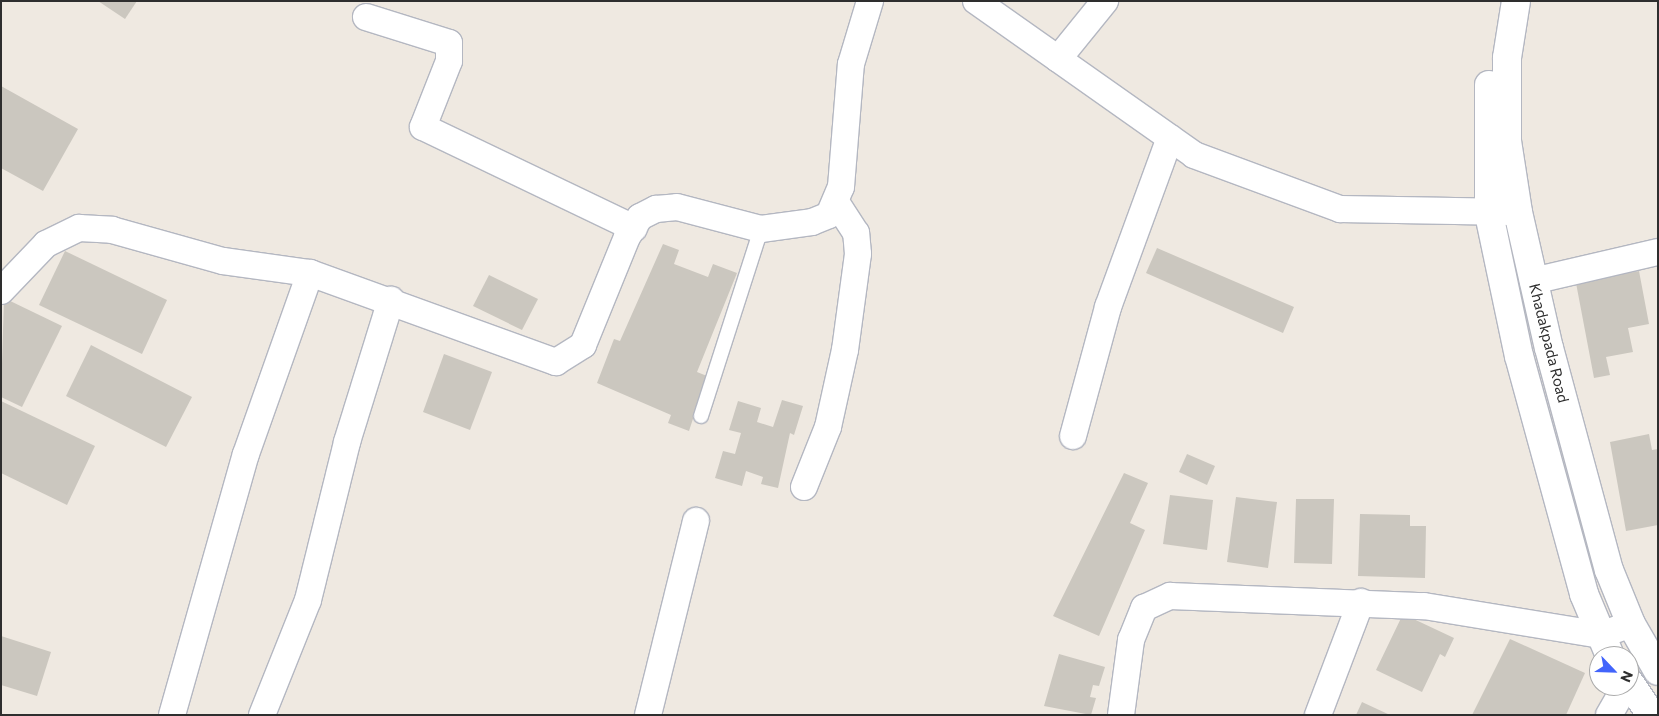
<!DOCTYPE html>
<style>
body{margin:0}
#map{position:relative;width:1659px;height:716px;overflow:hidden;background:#efe9e1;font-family:Commissioner,sans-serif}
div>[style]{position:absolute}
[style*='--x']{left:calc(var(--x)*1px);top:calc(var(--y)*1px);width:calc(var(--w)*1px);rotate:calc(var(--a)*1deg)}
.building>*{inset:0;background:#cbc7bf}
.roads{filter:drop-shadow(1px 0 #b4b7c1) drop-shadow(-1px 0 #b4b7c1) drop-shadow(0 1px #b4b7c1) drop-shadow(0 -1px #b4b7c1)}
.service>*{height:14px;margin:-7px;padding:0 7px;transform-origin:7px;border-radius:7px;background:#fff}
.minor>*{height:26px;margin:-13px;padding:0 13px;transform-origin:13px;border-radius:13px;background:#fff}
.secondary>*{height:28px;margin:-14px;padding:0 14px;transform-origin:14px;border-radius:14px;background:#fff}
span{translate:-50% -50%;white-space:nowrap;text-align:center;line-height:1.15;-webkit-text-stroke:4px #fff;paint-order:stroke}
.street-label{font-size:15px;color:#2e2e2e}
.frame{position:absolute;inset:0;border:2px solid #2e2e2e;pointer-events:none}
.north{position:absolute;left:1589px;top:646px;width:50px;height:50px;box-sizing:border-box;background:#fff;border:1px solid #ababab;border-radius:50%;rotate:114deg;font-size:14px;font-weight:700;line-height:20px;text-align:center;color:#2e2e2e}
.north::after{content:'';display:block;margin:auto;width:18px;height:22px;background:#4264fb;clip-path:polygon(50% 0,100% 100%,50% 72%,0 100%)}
</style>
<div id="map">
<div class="building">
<i style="clip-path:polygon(98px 1px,137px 1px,125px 19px)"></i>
<i style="clip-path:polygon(1px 86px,78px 129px,43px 191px,1px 168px)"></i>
<i style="clip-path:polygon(663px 244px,679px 250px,674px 264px,708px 277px,713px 264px,737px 273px,697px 372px,707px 376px,689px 431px,668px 423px,671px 415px,597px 383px,614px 339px,620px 341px)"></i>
<i style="clip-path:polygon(1157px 248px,1294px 307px,1283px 333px,1146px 273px)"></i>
<i style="clip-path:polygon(65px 251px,167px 300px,142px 354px,39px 305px)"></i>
<i style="clip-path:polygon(1639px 271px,1649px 324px,1628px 328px,1633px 352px,1606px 357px,1610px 375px,1594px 378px,1576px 283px)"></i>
<i style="clip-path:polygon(489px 275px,538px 299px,522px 330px,473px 306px)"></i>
<i style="clip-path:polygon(4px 298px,62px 326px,22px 407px,1px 397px)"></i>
<i style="clip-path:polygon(91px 345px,192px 397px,166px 447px,66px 396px)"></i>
<i style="clip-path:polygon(444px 354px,492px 372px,470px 430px,423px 412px)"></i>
<i style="clip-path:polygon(782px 400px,803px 406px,794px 435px,790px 433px,778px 488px,761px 484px,763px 477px,746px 471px,742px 486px,715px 478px,723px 451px,735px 454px,741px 433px,729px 430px,738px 401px,761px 408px,757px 422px,773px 427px)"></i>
<i style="clip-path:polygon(1px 401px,95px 446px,67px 505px,1px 473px)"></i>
<i style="clip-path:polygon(1649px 434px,1652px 450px,1658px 449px,1658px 525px,1626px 531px,1610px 442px)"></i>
<i style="clip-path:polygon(1187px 454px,1215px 466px,1207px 485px,1179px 472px)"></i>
<i style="clip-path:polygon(1124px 473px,1148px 483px,1130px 523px,1145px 530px,1099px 636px,1053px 616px)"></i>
<i style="clip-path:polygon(1170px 495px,1213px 500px,1207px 550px,1163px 544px)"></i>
<i style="clip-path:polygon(1236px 497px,1277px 502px,1268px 568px,1227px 562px)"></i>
<i style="clip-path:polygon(1296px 499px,1334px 499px,1332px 564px,1294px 563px)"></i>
<i style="clip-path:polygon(1360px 514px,1410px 515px,1410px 526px,1426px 526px,1425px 578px,1358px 576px)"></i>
<i style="clip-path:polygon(1403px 614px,1454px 638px,1445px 657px,1440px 654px,1422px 692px,1376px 670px)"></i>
<i style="clip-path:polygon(1px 636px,51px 652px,37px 696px,1px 685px)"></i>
<i style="clip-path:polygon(1510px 639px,1585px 673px,1566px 715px,1472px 715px)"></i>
<i style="clip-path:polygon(1059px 654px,1105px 667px,1099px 686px,1093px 685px,1090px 697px,1096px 698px,1091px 715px,1044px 706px)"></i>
<i style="clip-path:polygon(1362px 702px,1390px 715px,1356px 715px)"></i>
</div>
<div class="roads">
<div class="service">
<i style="--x:701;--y:416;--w:196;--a:-72.2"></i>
</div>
<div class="minor">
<i style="--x:976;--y:1;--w:267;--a:35.2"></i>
<i style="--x:1194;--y:155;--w:156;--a:20.3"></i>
<i style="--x:1340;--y:209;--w:172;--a:1"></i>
<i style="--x:366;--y:17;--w:87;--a:17.4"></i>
<i style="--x:449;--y:43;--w:18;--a:90"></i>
<i style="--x:449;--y:61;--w:71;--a:111.5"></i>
<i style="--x:423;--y:127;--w:234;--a:25.6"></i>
<i style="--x:1058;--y:59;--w:75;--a:-51"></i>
<i style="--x:1533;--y:281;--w:128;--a:-13.1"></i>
<i style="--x:1;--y:291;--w:65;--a:-46.2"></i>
<i style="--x:46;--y:244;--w:37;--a:-26"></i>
<i style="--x:79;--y:228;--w:33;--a:3"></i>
<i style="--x:112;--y:230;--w:115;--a:15.6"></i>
<i style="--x:223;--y:261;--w:88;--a:7.9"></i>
<i style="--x:310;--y:273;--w:262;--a:19.9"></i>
<i style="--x:556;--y:362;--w:32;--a:-32"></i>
<i style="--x:583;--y:345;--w:117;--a:-67.8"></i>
<i style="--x:627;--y:237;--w:24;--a:-57"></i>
<i style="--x:640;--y:217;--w:18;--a:-27"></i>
<i style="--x:656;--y:209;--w:21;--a:-5"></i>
<i style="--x:677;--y:207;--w:87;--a:14.7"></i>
<i style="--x:761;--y:229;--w:51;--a:-7.8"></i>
<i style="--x:812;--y:222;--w:18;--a:-22"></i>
<i style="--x:829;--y:215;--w:30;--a:-67"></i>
<i style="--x:841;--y:187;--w:123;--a:-85.4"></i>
<i style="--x:851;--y:64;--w:66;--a:-73.2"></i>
<i style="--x:1073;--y:436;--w:134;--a:-74.8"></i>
<i style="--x:1108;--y:307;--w:180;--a:-69.9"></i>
<i style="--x:804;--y:487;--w:65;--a:-68.2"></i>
<i style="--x:828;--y:427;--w:79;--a:-77.6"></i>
<i style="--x:845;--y:350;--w:97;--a:-82.3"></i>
<i style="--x:858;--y:254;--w:21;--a:-95"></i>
<i style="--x:856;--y:233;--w:35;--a:-123"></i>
<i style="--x:172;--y:715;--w:271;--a:-74.2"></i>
<i style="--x:246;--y:454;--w:192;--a:-70.5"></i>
<i style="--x:262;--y:715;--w:124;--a:-68.2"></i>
<i style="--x:308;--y:600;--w:163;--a:-76.1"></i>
<i style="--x:347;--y:442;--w:149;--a:-72.8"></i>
<i style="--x:648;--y:715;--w:200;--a:-76.1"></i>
<i style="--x:1121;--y:715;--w:76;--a:-82.4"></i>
<i style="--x:1131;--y:640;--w:35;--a:-68"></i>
<i style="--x:1144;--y:608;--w:29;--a:-25"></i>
<i style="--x:1170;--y:596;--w:254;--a:2.3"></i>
<i style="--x:1424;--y:606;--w:179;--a:9.3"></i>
<i style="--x:1601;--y:635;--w:32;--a:-20"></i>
<i style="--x:1318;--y:715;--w:121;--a:-69.2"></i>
<i style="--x:1609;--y:715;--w:34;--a:-60"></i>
</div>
<div class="secondary">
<i style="--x:1516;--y:1;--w:58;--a:99"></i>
<i style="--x:1507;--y:58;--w:83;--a:90"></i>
<i style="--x:1507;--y:141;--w:72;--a:81.2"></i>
<i style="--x:1518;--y:212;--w:139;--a:77.2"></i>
<i style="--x:1549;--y:348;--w:230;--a:74.9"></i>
<i style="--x:1609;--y:570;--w:58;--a:67.8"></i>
<i style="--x:1631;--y:624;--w:54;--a:60.1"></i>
<i style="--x:1489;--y:85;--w:129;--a:90"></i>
<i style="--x:1489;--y:214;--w:145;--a:78.1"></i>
<i style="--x:1519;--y:356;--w:247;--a:74.7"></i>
<i style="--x:1584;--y:594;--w:67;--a:67.2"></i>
<i style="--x:1629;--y:682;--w:40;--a:56"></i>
</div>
</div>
<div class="street-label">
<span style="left:1549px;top:343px;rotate:76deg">Khadakpada Road</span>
</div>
<div class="frame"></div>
<div class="north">N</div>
</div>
